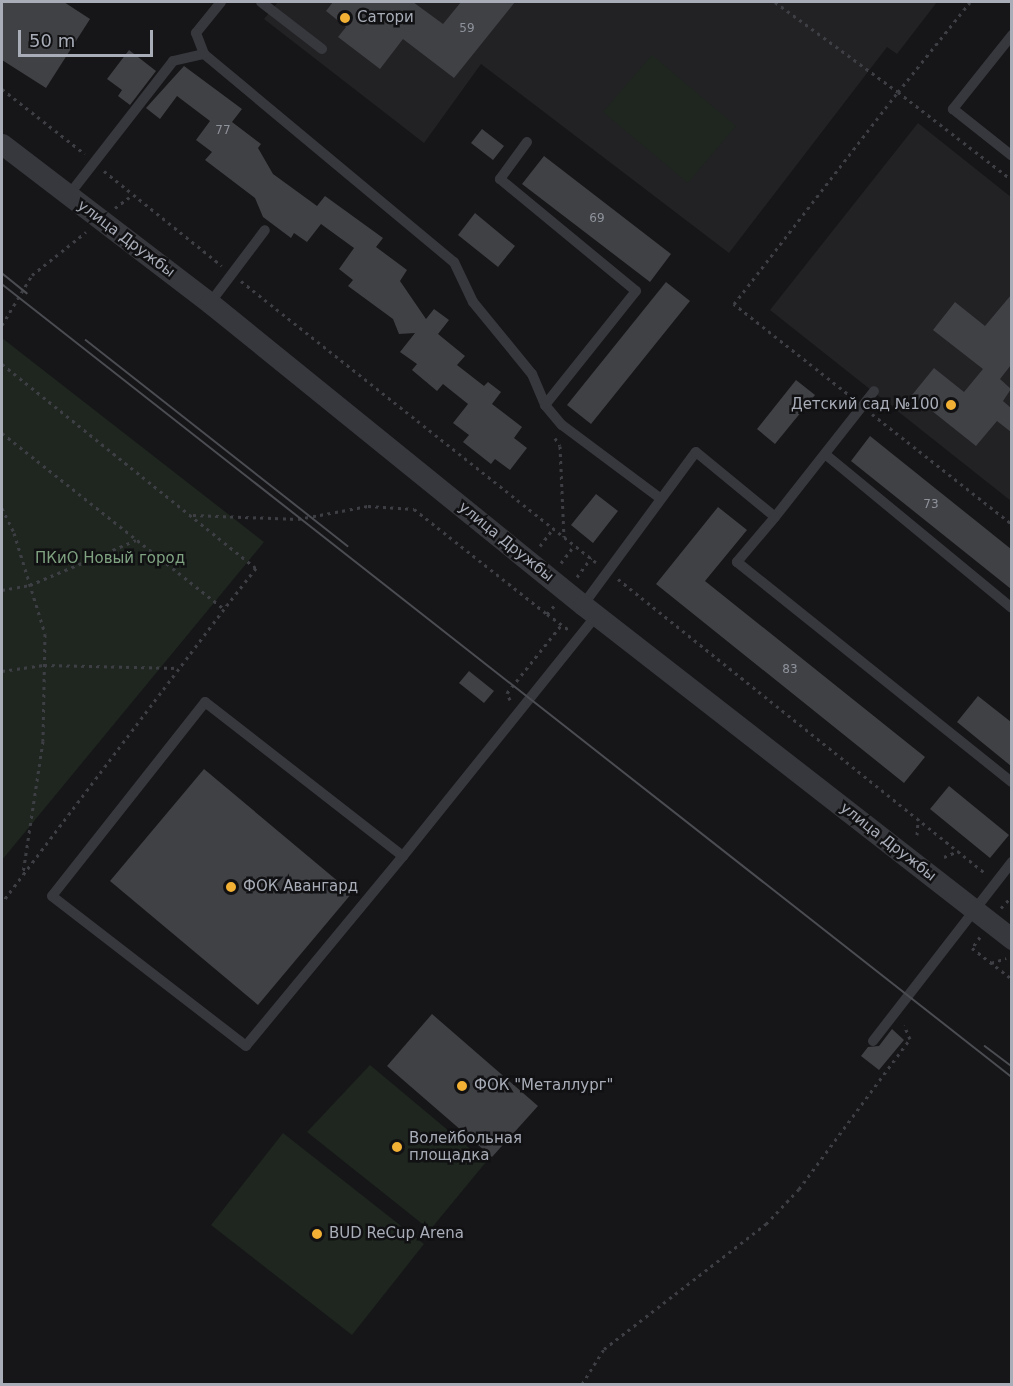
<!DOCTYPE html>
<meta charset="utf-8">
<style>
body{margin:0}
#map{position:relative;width:1013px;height:1386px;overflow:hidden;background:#161618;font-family:"DejaVu Sans",sans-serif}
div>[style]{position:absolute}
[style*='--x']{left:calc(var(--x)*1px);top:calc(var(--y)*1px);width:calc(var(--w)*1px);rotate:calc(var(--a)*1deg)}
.built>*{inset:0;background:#222225}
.green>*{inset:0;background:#1e261f}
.building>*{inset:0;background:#404145}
.path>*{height:3px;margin-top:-1.5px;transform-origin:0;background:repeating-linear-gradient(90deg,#3d3f44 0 3px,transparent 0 7.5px)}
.service>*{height:10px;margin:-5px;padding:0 5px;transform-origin:5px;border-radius:5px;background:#37383d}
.minor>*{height:21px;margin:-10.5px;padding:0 10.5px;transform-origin:10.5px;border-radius:10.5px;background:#37383d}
.tram>*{height:1.5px;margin:-0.75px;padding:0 0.75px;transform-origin:0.75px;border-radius:0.75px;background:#4a4c52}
.dots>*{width:16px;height:16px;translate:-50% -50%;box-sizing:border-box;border:3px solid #111113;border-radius:50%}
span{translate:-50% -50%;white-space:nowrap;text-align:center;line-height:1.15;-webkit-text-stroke:5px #111113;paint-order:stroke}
.number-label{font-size:12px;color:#8e929b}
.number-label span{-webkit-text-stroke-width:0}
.poi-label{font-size:15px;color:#a8adb8}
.left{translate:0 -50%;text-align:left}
.right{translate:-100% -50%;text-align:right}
.street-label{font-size:15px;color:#a8adb8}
.park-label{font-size:15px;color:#7fa381}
.frame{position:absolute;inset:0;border:3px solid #a8adb8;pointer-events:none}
.scale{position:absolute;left:18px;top:30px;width:135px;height:27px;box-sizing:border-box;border:3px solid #a8adb8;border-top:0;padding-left:8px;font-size:18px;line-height:21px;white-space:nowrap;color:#a8adb8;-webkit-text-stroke:4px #111113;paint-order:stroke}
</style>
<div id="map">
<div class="built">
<i style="clip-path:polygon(278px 2px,937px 2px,897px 54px,887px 47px,729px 253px,481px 64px,424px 143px,264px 19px)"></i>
<i style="clip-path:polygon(918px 123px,1011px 197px,1011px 501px,770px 310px)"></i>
</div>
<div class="green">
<i style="clip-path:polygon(652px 55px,736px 126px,688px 183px,603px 112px)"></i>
<i style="clip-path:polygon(2px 338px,264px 542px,2px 860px)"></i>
<i style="clip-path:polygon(370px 1065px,486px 1162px,430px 1230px,307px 1132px)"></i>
<i style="clip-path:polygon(283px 1133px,424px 1244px,352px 1335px,211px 1225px)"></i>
</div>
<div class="building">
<i style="clip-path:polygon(2px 2px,64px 2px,90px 19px,46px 88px,2px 60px)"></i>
<i style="clip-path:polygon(333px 2px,413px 2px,443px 24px,461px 2px,515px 2px,454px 78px,403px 39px,380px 69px,338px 37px,346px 27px,326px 11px)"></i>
<i style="clip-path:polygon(129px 50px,156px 71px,130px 105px,118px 96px,122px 90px,107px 79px)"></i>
<i style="clip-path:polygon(184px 66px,242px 109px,232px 122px,261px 144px,258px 148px,273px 174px,317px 206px,325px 196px,383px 238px,376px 247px,407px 270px,400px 281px,426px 319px,434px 309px,449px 320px,438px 334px,465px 356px,457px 365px,484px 386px,488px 382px,501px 392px,492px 404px,522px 427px,514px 438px,527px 448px,510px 470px,495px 459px,491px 464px,463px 442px,469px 435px,453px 423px,468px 404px,443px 384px,437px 391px,412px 370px,417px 364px,400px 352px,415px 333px,399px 334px,393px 319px,348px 286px,353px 280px,339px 269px,354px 248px,321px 224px,307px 242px,294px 233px,291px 238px,263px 217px,255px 198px,205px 160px,212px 152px,196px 140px,210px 121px,177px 96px,160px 119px,146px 108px)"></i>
<i style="clip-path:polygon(482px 129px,504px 146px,493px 160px,471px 143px)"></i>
<i style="clip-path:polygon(544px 156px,671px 254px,650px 282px,522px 184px)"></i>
<i style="clip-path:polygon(475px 213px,515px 246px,498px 267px,458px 235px)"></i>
<i style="clip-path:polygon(666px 282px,690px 301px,591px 424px,567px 405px)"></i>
<i style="clip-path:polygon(1011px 295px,1011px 365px,1000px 379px,1011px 389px,1003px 401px,1011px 408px,1011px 432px,997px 421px,976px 446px,912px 395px,934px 368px,964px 392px,983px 369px,933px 330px,955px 302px,985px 326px)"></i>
<i style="clip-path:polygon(796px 380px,815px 395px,775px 444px,757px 429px)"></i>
<i style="clip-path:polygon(870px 436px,1011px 549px,1011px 589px,851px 461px)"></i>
<i style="clip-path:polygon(596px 494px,618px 511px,593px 543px,571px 525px)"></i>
<i style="clip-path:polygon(718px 507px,747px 530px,705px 581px,925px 757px,904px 783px,656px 584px)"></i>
<i style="clip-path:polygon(469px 671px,494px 691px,484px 703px,459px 683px)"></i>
<i style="clip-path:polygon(978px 696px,1011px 722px,1011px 766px,957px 722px)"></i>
<i style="clip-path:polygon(204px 769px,352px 893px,258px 1005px,110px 881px)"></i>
<i style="clip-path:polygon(949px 786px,1009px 835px,990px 858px,930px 809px)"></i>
<i style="clip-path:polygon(432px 1014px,538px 1106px,492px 1157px,387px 1066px)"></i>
<i style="clip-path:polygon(892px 1029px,904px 1040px,879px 1070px,861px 1056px,868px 1047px,879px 1046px)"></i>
</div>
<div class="path">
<i style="--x:775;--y:2;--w:152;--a:36.2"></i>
<i style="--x:898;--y:92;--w:115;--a:-51.3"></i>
<i style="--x:2;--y:89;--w:105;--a:38.1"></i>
<i style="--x:104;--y:171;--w:151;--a:38.8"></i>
<i style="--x:115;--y:208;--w:20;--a:-37"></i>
<i style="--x:241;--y:281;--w:453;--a:38.4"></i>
<i style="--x:2;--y:325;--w:58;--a:-59"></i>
<i style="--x:32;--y:275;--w:69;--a:-38.5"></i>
<i style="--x:2;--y:364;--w:326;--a:38.8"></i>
<i style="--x:256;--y:568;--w:52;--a:128"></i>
<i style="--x:853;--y:398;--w:152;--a:-141.7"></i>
<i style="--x:734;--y:304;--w:268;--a:-52.3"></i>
<i style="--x:898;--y:92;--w:144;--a:37.7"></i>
<i style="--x:872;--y:414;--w:178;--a:38.2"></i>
<i style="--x:2;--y:433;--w:283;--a:38.4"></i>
<i style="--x:224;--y:609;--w:368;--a:127.1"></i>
<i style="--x:555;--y:438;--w:9;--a:58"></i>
<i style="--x:560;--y:446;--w:91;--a:87.5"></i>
<i style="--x:2;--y:508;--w:28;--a:64"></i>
<i style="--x:14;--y:533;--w:106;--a:72.9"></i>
<i style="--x:45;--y:634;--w:107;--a:91.1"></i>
<i style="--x:43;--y:741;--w:134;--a:98.6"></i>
<i style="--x:193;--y:515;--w:105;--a:2.2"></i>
<i style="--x:298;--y:519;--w:71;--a:-10.5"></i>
<i style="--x:368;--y:506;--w:46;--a:3.7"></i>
<i style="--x:414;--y:509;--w:169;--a:38.3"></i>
<i style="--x:540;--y:546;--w:21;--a:-53"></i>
<i style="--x:561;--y:563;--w:21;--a:-53"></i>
<i style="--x:577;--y:577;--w:24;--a:-54"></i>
<i style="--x:618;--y:579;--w:470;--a:38.7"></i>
<i style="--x:2;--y:590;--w:28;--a:-10"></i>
<i style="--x:30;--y:585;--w:115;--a:-23"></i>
<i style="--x:554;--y:606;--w:11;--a:131"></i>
<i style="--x:547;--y:614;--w:26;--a:36"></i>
<i style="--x:2;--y:671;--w:42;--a:-8.1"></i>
<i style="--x:44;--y:665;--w:135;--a:1.3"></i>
<i style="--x:510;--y:700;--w:8;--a:-113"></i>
<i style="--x:507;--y:693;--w:88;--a:-51.4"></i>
<i style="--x:917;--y:835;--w:16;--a:-86"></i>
<i style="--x:944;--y:857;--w:15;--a:-23"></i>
<i style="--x:1001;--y:908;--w:16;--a:-47"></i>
<i style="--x:980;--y:937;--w:14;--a:126"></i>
<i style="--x:972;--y:948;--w:51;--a:37.8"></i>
<i style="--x:991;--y:963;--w:16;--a:-18"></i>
<i style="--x:582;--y:1384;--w:41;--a:-57.8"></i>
<i style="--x:604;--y:1349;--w:205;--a:-37.7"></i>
<i style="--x:766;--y:1224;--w:48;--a:-46.7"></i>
<i style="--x:799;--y:1189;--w:187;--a:-53.5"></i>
<i style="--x:910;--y:1039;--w:15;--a:-113"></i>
</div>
<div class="service">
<i style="--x:221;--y:2;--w:40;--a:129"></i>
<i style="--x:196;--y:33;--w:22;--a:69"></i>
<i style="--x:204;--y:54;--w:325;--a:39.8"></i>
<i style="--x:454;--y:262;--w:44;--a:64.6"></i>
<i style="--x:473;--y:302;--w:93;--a:50.7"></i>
<i style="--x:532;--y:374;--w:34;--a:67"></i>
<i style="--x:545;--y:405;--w:26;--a:50"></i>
<i style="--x:562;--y:425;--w:122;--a:36.7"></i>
<i style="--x:261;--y:2;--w:77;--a:37.6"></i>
<i style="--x:1012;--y:35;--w:95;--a:128.6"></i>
<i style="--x:953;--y:109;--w:75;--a:38.5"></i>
<i style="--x:527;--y:142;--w:46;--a:126.1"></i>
<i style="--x:500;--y:179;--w:176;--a:39.5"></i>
<i style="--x:636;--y:291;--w:146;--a:128.6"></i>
<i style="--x:68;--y:196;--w:171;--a:-52.1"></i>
<i style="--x:173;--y:61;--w:32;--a:-13"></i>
<i style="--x:210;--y:303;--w:91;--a:-53"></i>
<i style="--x:825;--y:454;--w:242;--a:39.5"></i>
<i style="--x:775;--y:517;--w:160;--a:-51.8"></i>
<i style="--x:583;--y:605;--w:190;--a:-53.6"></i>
<i style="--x:696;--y:452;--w:102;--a:39.4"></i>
<i style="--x:775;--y:517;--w:59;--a:130.2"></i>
<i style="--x:737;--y:562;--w:352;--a:38.7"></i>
<i style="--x:403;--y:856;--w:246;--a:129.6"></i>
<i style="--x:246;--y:1046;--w:245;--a:-142.3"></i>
<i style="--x:52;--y:896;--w:247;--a:-51.7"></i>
<i style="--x:205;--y:702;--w:251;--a:37.9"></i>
<i style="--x:403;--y:856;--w:309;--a:-51.2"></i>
<i style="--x:873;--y:1041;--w:227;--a:-52.2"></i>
</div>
<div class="minor">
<i style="--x:2;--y:144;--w:262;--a:37.4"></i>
<i style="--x:210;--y:303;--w:480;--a:39"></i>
<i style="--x:583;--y:605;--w:544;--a:37.9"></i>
</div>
<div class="tram">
<i style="--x:2;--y:273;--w:32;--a:39"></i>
<i style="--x:2;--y:284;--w:1284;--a:38.14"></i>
<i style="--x:86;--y:340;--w:333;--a:38.2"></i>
<i style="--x:985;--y:1046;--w:34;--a:37"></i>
</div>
<div class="dots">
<i style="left:345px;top:18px;background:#f2b134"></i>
<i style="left:951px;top:405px;background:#f2b134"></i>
<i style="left:231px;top:887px;background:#f2b134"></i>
<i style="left:462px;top:1086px;background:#f2b134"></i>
<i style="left:397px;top:1147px;background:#f2b134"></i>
<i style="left:317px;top:1234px;background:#f2b134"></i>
</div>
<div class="number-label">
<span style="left:467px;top:29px">59</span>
<span style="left:223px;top:131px">77</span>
<span style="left:597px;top:219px">69</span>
<span style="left:931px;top:505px">73</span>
<span style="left:790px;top:670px">83</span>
</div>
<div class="poi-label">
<span class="left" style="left:357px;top:18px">Сатори</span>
<span class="right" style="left:939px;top:405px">Детский сад №100</span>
<span class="left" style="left:243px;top:887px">ФОК Авангард</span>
<span class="left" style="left:474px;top:1086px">ФОК "Металлург"</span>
<span class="left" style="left:409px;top:1147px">Волейбольная<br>площадка</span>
<span class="left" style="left:329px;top:1234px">BUD ReCup Arena</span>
</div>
<div class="street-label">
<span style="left:126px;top:239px;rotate:37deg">улица Дружбы</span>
<span style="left:506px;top:542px;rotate:39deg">улица Дружбы</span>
<span style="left:888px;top:842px;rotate:38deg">улица Дружбы</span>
</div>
<div class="park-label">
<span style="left:110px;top:559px">ПКиО Новый город</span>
</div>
<div class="frame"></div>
<div class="scale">50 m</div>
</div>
